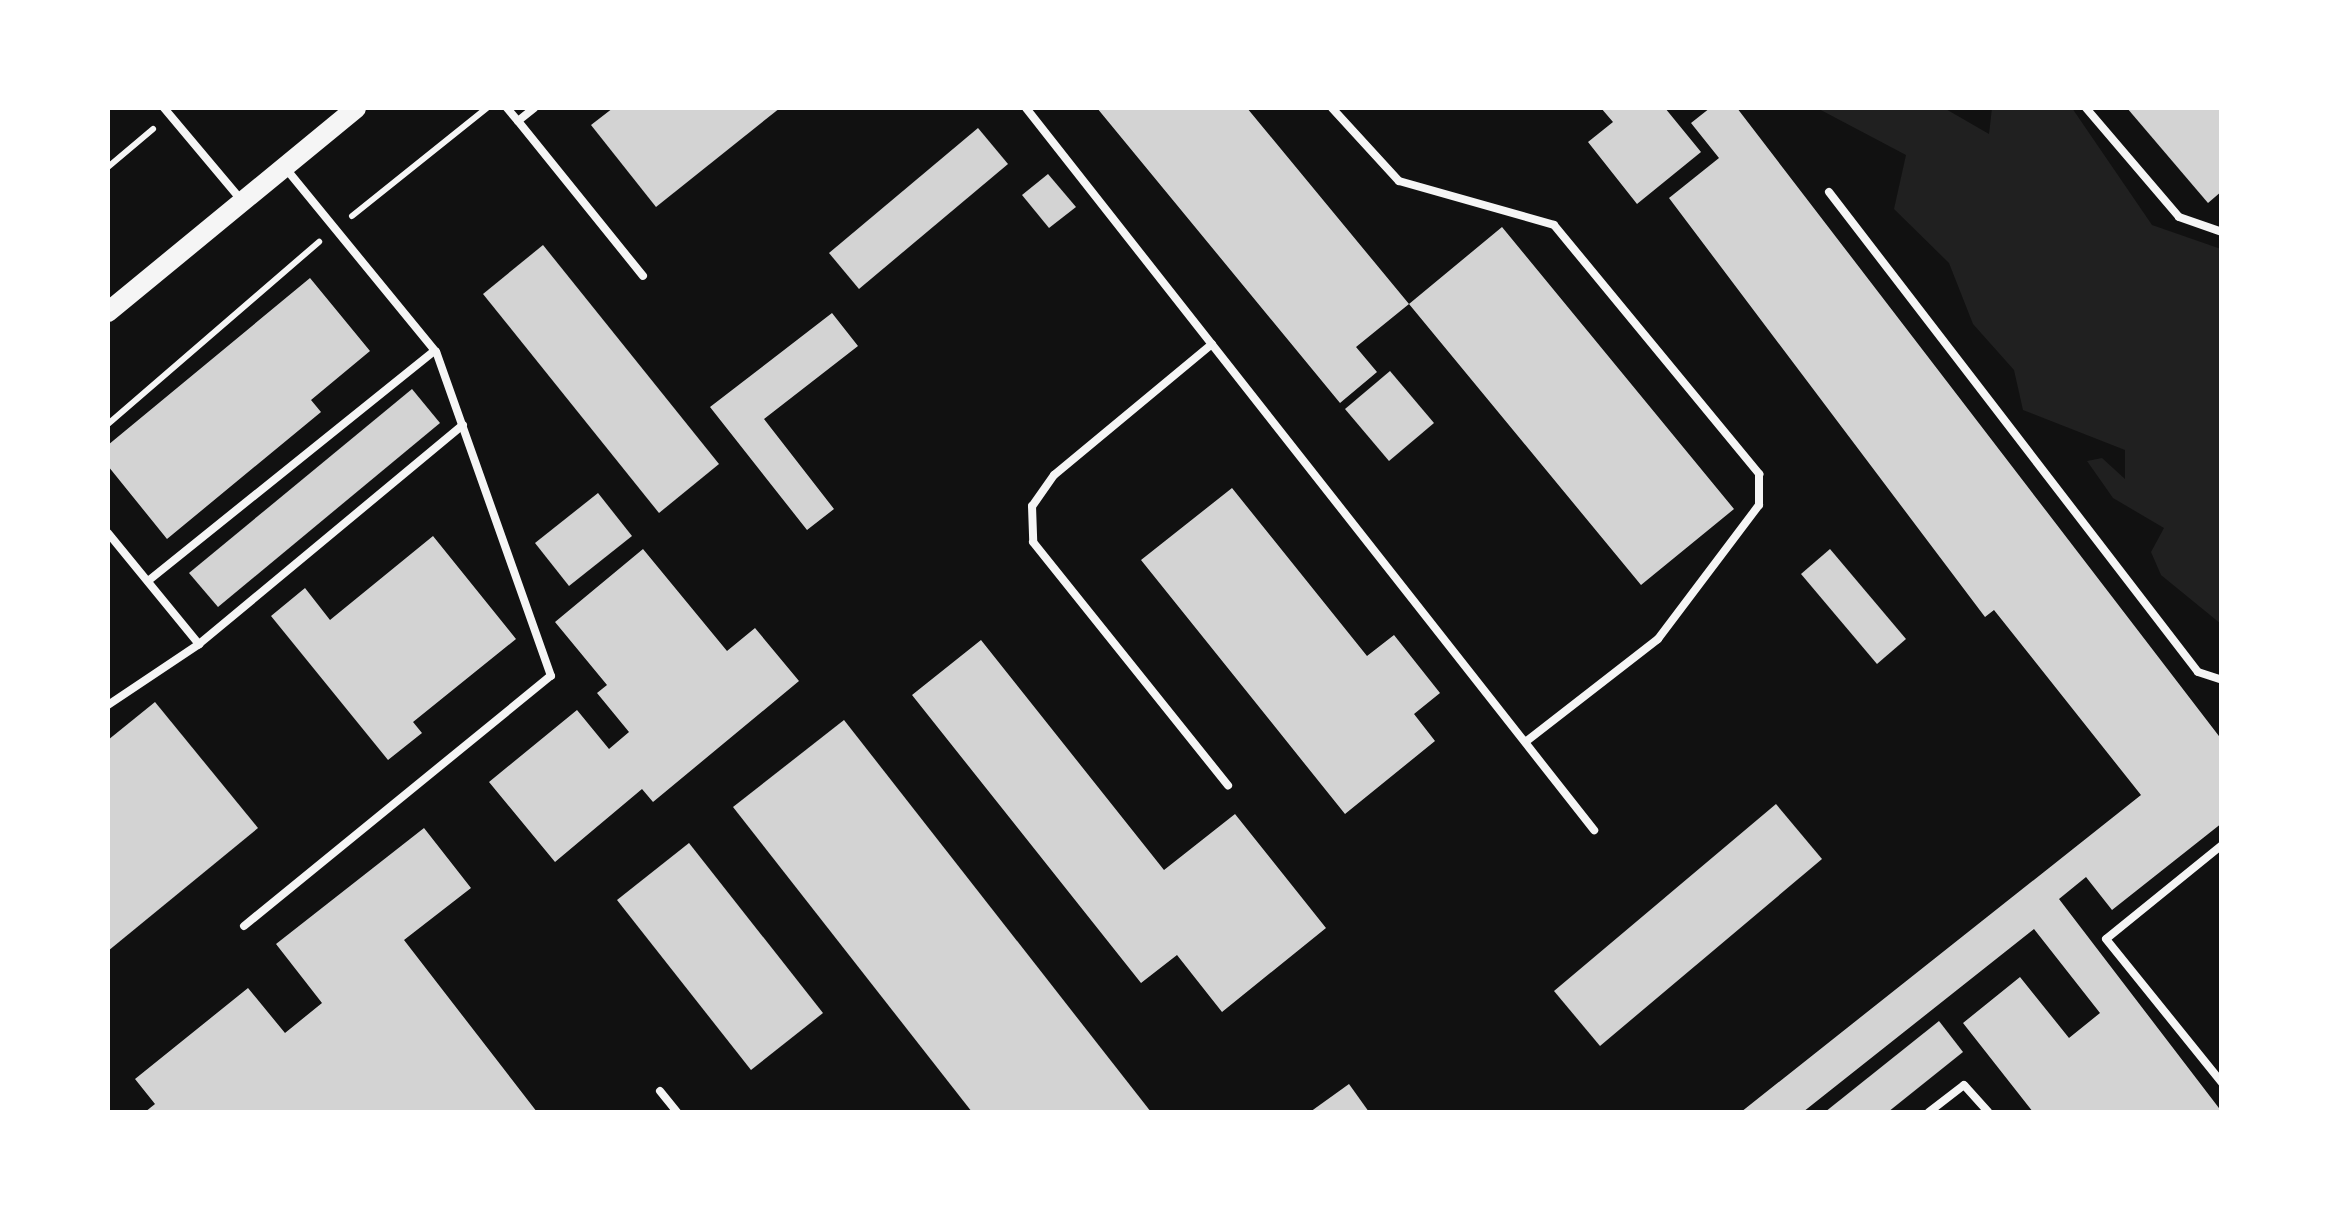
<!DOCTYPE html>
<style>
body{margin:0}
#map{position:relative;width:2329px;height:1220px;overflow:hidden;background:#111;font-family:"Fira Sans",sans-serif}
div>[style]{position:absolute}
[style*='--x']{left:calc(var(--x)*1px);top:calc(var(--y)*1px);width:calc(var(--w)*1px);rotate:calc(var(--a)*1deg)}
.green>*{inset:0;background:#202020}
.building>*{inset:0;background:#d3d3d3}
.path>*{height:6px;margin:-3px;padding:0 3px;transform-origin:3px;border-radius:3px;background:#f5f5f5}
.service>*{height:8px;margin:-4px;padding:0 4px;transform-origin:4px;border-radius:4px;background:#f5f5f5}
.secondary>*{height:20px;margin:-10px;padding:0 10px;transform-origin:10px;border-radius:10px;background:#f5f5f5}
span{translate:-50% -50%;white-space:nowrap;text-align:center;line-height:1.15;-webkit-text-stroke:10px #fff;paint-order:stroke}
.frame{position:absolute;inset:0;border:110px solid #fff;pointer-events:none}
</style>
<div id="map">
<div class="green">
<i style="clip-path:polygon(1817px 108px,1944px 108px,1989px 134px,1992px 108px,2072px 108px,2152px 225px,2221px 249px,2221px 624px,2161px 575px,2151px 552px,2164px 528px,2113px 498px,2087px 461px,2102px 458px,2125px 479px,2125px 450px,2023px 410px,2014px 370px,1973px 324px,1949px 263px,1894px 209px,1906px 155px)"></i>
</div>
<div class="building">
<i style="clip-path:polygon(613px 108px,780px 108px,656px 207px,591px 125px)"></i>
<i style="clip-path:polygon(1097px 108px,1247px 108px,1409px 304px,1502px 227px,1734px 509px,1641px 585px,1409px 304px,1356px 347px,1377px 372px,1340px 403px)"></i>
<i style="clip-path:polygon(1601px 108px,1665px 108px,1701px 152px,1637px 204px,1588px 142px,1613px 122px)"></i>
<i style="clip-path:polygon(1710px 108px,1737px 108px,2222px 740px,2222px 823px,2112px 910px,2086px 877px,2059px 899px,2222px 1112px,2033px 1112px,1963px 1023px,2020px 977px,2069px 1038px,2100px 1013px,2034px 929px,1803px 1112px,1741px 1112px,2141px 795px,1994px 610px,1985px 617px,1669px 198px,1719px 158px,1691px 123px)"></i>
<i style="clip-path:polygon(2127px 108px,2222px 108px,2222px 191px,2208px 203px)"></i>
<i style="clip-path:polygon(978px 128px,1008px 164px,859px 289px,829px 253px)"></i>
<i style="clip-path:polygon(1048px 174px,1076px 207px,1049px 228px,1022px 195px)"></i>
<i style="clip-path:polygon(543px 245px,719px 464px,659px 513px,483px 294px)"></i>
<i style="clip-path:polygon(310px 278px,370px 351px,311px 400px,321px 412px,167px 539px,108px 466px,108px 445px)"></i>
<i style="clip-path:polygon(832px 313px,858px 346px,764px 419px,834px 509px,807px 530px,710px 407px)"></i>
<i style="clip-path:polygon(1390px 371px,1434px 423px,1389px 461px,1345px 409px)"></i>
<i style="clip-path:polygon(412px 389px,440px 423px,218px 607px,189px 573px)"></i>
<i style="clip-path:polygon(1232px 488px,1367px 656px,1394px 635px,1440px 693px,1414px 714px,1435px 741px,1345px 814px,1141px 560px)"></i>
<i style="clip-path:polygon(598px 493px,632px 536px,569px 586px,535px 543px)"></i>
<i style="clip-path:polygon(433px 536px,516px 639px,413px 722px,422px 733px,388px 760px,271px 616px,305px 588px,330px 620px)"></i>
<i style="clip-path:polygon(643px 549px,727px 651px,755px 628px,799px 681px,653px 802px,642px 789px,555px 862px,489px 782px,577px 710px,609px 749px,629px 732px,597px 693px,607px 685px,555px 622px)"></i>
<i style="clip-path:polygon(1830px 549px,1906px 639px,1877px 664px,1801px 574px)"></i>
<i style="clip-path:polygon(981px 640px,1164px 870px,1235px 814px,1326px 928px,1222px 1012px,1177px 955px,1141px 983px,912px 695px)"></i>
<i style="clip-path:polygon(155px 702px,258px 828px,108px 951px,108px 740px)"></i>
<i style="clip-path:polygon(844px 720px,1151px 1112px,972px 1112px,733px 807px)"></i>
<i style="clip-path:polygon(1776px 804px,1822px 859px,1600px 1046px,1554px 991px)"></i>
<i style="clip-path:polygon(424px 828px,471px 888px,404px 940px,537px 1112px,145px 1112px,155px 1104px,135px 1079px,248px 988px,285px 1033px,322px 1003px,276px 944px)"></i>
<i style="clip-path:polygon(689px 843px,823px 1013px,751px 1070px,617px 900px)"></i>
<i style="clip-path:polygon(1939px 1021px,1963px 1052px,1888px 1112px,1825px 1112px)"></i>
<i style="clip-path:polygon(1349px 1084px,1369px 1112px,1310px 1112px)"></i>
</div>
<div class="path">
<i style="--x:108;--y:167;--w:59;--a:-40.2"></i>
<i style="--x:352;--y:216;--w:173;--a:-38.7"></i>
<i style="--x:108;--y:424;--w:279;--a:-40.8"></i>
</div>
<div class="service">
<i style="--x:164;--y:108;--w:121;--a:50"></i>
<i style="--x:507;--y:108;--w:17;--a:50"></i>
<i style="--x:518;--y:121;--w:21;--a:-39"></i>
<i style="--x:1026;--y:108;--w:919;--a:51.81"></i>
<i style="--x:1332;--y:108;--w:99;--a:47.5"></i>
<i style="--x:1399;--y:181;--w:161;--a:15.8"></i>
<i style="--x:1554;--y:225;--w:323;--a:50.5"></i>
<i style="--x:1759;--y:474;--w:31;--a:90"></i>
<i style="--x:1759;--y:505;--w:168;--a:127"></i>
<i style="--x:1658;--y:639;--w:168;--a:142.2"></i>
<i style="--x:2086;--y:108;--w:143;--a:49.5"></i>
<i style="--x:2179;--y:217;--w:46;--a:19.2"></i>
<i style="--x:518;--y:121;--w:199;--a:51.1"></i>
<i style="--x:1829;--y:192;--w:605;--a:52.45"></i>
<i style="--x:2198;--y:672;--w:25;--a:18"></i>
<i style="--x:1212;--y:344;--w:205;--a:140.3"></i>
<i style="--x:1054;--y:475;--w:38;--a:125"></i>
<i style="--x:1032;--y:506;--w:36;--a:88"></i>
<i style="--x:1033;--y:542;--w:312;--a:51.3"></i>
<i style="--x:108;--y:533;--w:144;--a:50.7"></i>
<i style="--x:199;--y:644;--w:343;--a:-39.7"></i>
<i style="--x:148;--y:581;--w:367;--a:-38.8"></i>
<i style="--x:108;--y:705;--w:110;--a:-33.8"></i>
<i style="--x:2222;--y:845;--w:149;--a:141"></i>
<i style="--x:2106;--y:939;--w:185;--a:51.1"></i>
<i style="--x:244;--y:926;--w:396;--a:-39.2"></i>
<i style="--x:551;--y:676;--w:344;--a:-109.5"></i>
<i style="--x:436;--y:352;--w:235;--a:-129.3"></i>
<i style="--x:660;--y:1091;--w:27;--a:51"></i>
<i style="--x:1929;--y:1112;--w:44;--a:-37.6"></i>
<i style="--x:1964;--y:1085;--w:36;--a:48"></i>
</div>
<div class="secondary">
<i style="--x:108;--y:312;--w:321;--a:-39.4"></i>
</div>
<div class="frame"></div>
</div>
